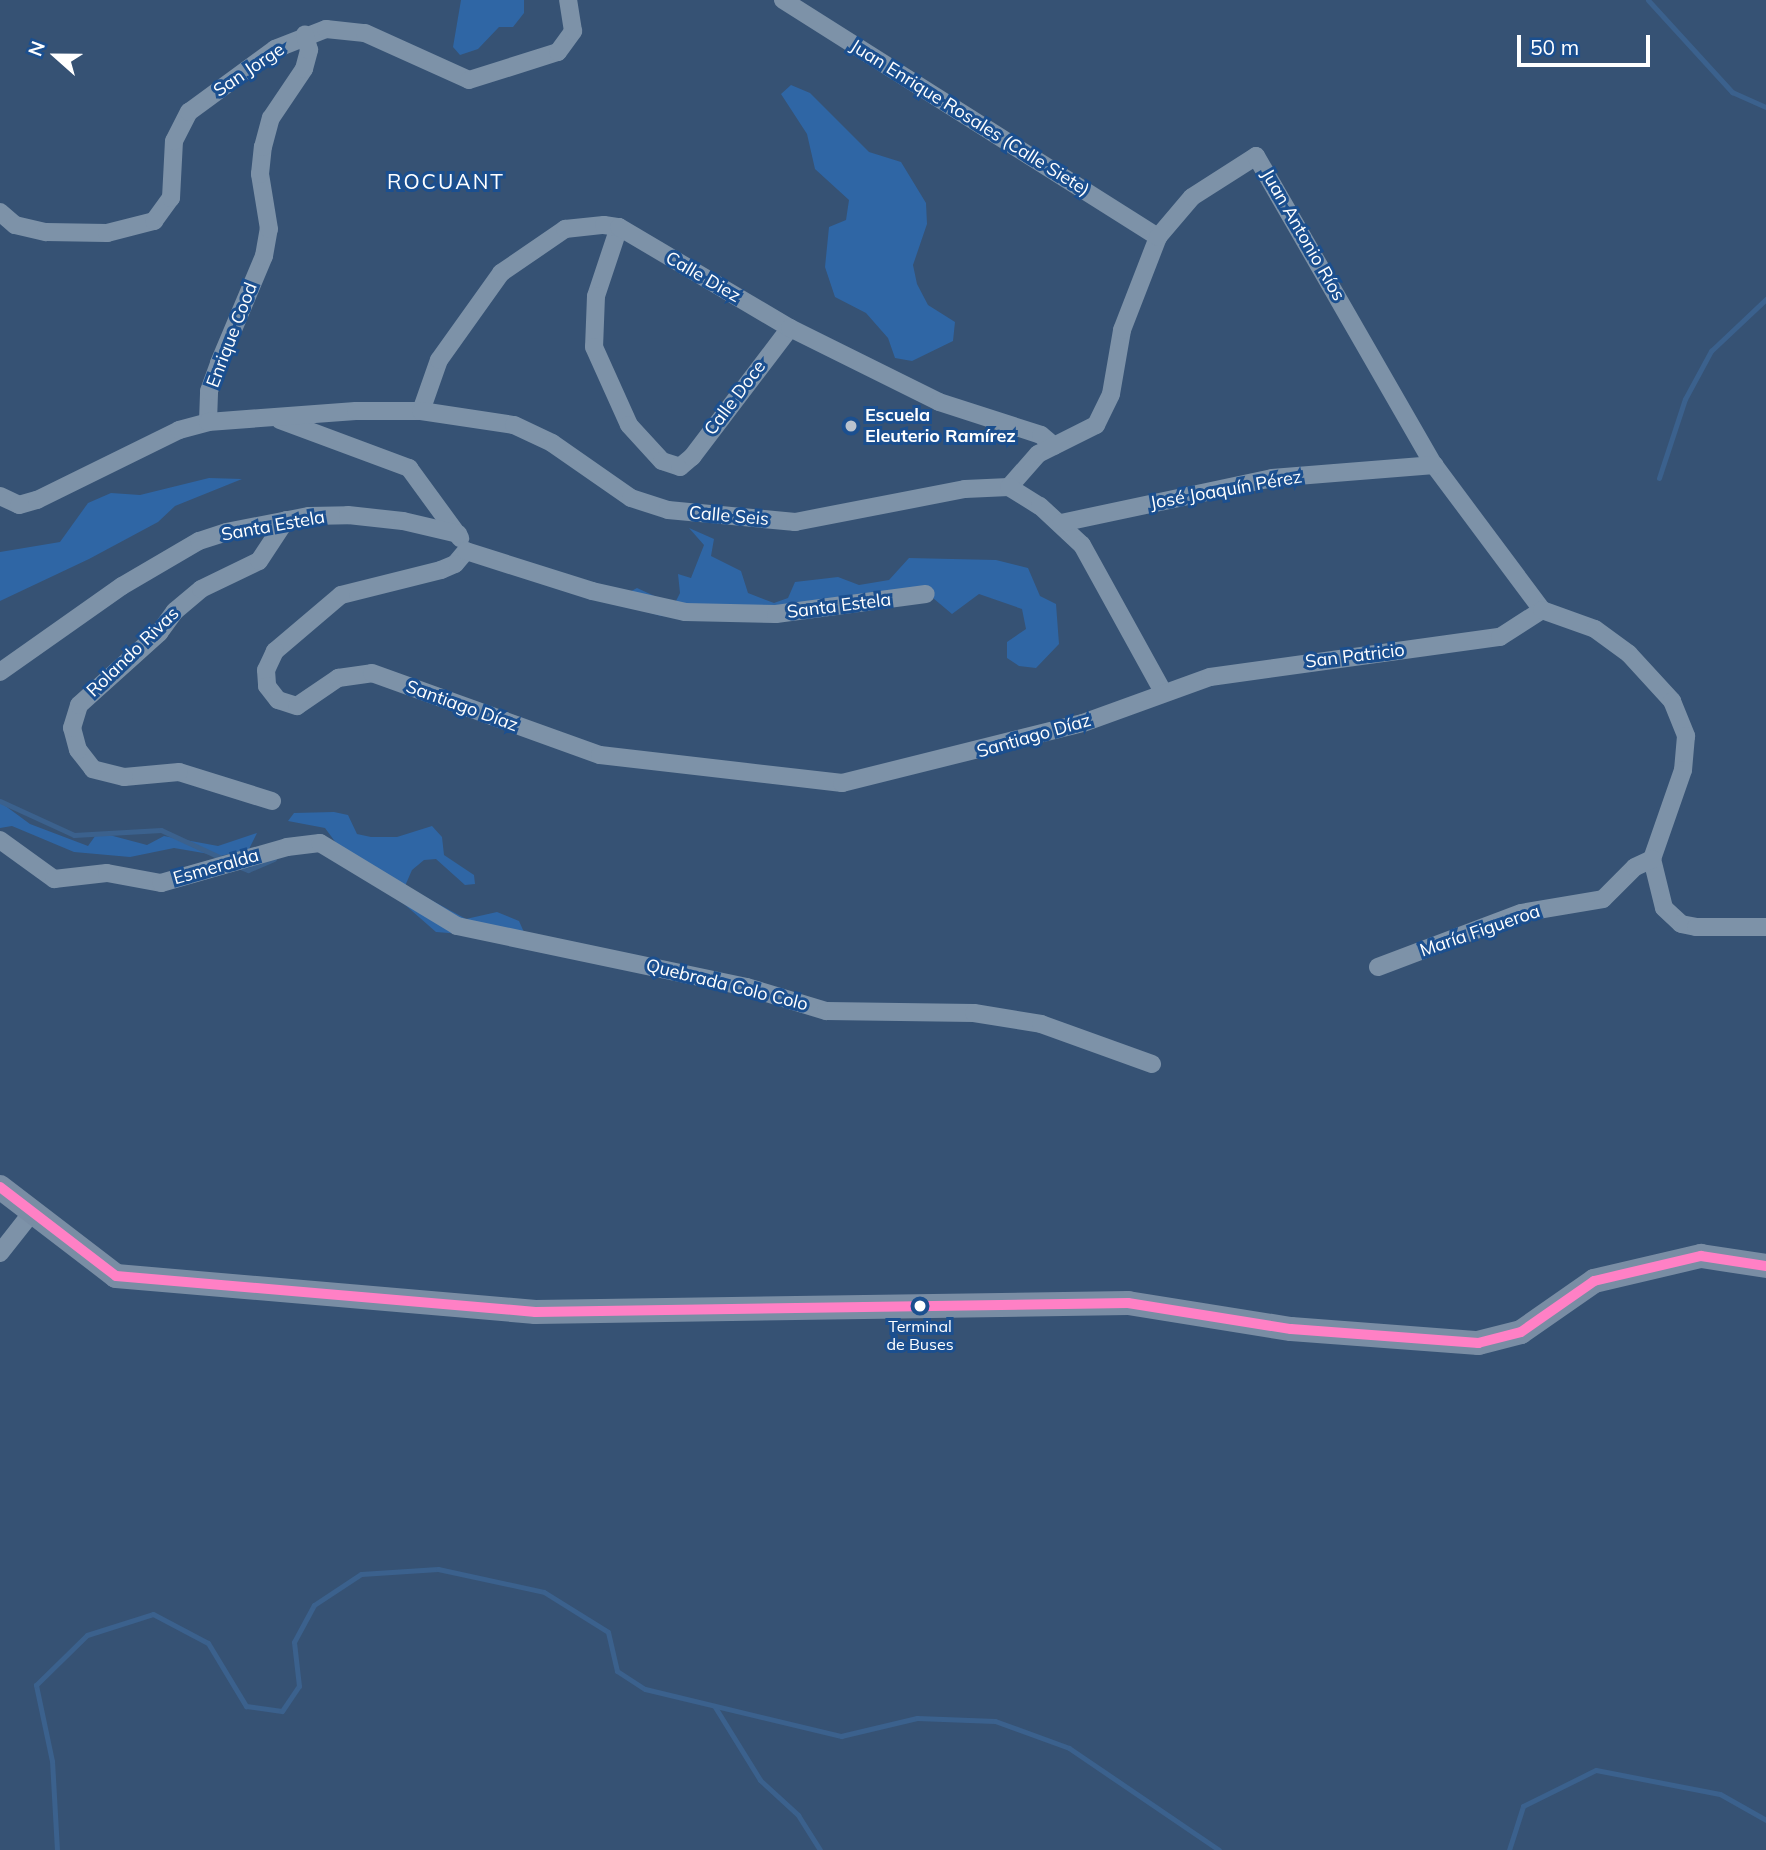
<!DOCTYPE html>
<meta charset="utf-8">
<style>
body{margin:0}
#map{position:relative;width:1766px;height:1850px;overflow:hidden;background:#365274;font-family:Mulish,sans-serif}
div>[style]{position:absolute}
[style*='--x']{left:calc(var(--x)*1px);top:calc(var(--y)*1px);width:calc(var(--w)*1px);rotate:calc(var(--a)*1deg)}
.green>*{inset:0;background:#2f66a5}
.stream>*{height:5px;margin:-2.5px;padding:0 2.5px;transform-origin:2.5px;border-radius:2.5px;background:#3b618d}
.street>*{height:18px;margin:-9px;padding:0 9px;transform-origin:9px;border-radius:9px;background:#7d92a8}
.secondary>*{height:24px;margin:-12px;padding:0 12px;transform-origin:12px;border-radius:12px;background:#798da4}
.bus-1>*{height:10px;margin:-5px;padding:0 5px;transform-origin:5px;border-radius:5px;background:#ff80c5}
.dots>*{width:19px;height:19px;translate:-50% -50%;box-sizing:border-box;border:4px solid #1b4f8f;border-radius:50%}
span{translate:-50% -50%;white-space:nowrap;text-align:center;line-height:1.15;-webkit-text-stroke:6px #1b4f8f;paint-order:stroke}
.bus-label{font-size:16px;color:#fff}
.street-label{font-size:18px;color:#fff}
.poi-label{font-size:18px;color:#fff;font-weight:700}
.left{translate:0 -50%;text-align:left}
.quarter-label{font-size:21px;color:#fff;letter-spacing:2px}
.north{position:absolute;left:21px;top:21px;width:70px;height:70px;-webkit-text-stroke:5px #1b4f8f;paint-order:stroke;rotate:291deg;font-size:19px;font-weight:700;line-height:28px;text-align:center;color:#fff}
.north::after{content:'';display:block;margin:auto;width:24px;height:32px;background:#fff;clip-path:polygon(50% 0,100% 100%,50% 72%,0 100%)}
.scale{position:absolute;left:1517px;top:35px;width:133px;height:32px;box-sizing:border-box;border:4px solid #fff;border-top:0;padding-left:9px;font-size:21px;line-height:24px;white-space:nowrap;color:#fff;-webkit-text-stroke:5px #1b4f8f;paint-order:stroke}
</style>
<div id="map">
<div class="green">
<i style="clip-path:polygon(461px 0,524px 0,524px 13px,513px 27px,499px 27px,478px 49px,460px 55px,453px 47px)"></i>
<i style="clip-path:polygon(791px 85px,810px 93px,869px 152px,901px 162px,926px 203px,927px 224px,913px 265px,917px 284px,928px 305px,955px 322px,953px 341px,912px 361px,895px 358px,888px 338px,866px 313px,835px 297px,825px 267px,829px 227px,846px 220px,849px 200px,815px 169px,807px 134px,781px 94px)"></i>
<i style="clip-path:polygon(209px 478px,242px 479px,175px 506px,158px 522px,89px 559px,0 601px,0 552px,60px 542px,88px 503px,111px 493px,140px 495px)"></i>
<i style="clip-path:polygon(689px 528px,714px 539px,711px 556px,741px 571px,748px 593px,774px 603px,788px 598px,795px 582px,838px 577px,859px 585px,889px 580px,909px 558px,996px 560px,1028px 568px,1040px 596px,1056px 604px,1059px 644px,1036px 668px,1019px 666px,1007px 658px,1007px 642px,1026px 629px,1022px 609px,979px 594px,952px 614px,927px 593px,774px 621px,661px 616px,627px 606px,620px 597px,637px 588px,674px 605px,680px 593px,678px 574px,691px 578px,704px 545px)"></i>
<i style="clip-path:polygon(0 802px,30px 824px,88px 846px,98px 832px,147px 845px,164px 836px,218px 846px,257px 833px,249px 849px,221px 856px,174px 848px,130px 857px,74px 852px,12px 826px,0 828px)"></i>
<i style="clip-path:polygon(334px 812px,348px 815px,357px 834px,371px 837px,397px 837px,432px 826px,442px 837px,444px 855px,474px 875px,475px 884px,465px 885px,436px 859px,424px 860px,412px 870px,405px 886px,466px 919px,497px 912px,519px 921px,527px 939px,436px 932px,339px 847px,325px 828px,288px 821px,294px 813px)"></i>
</div>
<div class="stream">
<i style="--x:1648;--y:0;--w:125;--a:47.6"></i>
<i style="--x:1732;--y:92;--w:37;--a:24"></i>
<i style="--x:1659;--y:478;--w:83;--a:-71.8"></i>
<i style="--x:1685;--y:399;--w:55;--a:-61.6"></i>
<i style="--x:1711;--y:351;--w:76;--a:-43.4"></i>
<i style="--x:0;--y:801;--w:81;--a:24.7"></i>
<i style="--x:74;--y:835;--w:87;--a:-3.3"></i>
<i style="--x:161;--y:830;--w:72;--a:24.8"></i>
<i style="--x:238;--y:866;--w:11;--a:22"></i>
<i style="--x:248;--y:870;--w:28;--a:-23"></i>
<i style="--x:715;--y:1707;--w:86;--a:58.3"></i>
<i style="--x:760;--y:1780;--w:52;--a:42.6"></i>
<i style="--x:798;--y:1815;--w:41;--a:57.8"></i>
<i style="--x:57;--y:1850;--w:89;--a:-93.2"></i>
<i style="--x:52;--y:1761;--w:78;--a:-101.9"></i>
<i style="--x:36;--y:1685;--w:71;--a:-44.4"></i>
<i style="--x:87;--y:1635;--w:69;--a:-17.7"></i>
<i style="--x:153;--y:1614;--w:62;--a:27.8"></i>
<i style="--x:208;--y:1643;--w:74;--a:58.9"></i>
<i style="--x:246;--y:1706;--w:36;--a:8"></i>
<i style="--x:282;--y:1711;--w:30;--a:-56"></i>
<i style="--x:299;--y:1686;--w:44;--a:-96.5"></i>
<i style="--x:294;--y:1642;--w:42;--a:-61.6"></i>
<i style="--x:314;--y:1605;--w:56;--a:-33.4"></i>
<i style="--x:361;--y:1574;--w:77;--a:-3.7"></i>
<i style="--x:438;--y:1569;--w:108;--a:12.2"></i>
<i style="--x:544;--y:1592;--w:75;--a:32"></i>
<i style="--x:608;--y:1632;--w:40;--a:77"></i>
<i style="--x:617;--y:1671;--w:33;--a:33"></i>
<i style="--x:645;--y:1689;--w:202;--a:13.5"></i>
<i style="--x:841;--y:1736;--w:78;--a:-13.3"></i>
<i style="--x:917;--y:1718;--w:78;--a:2.2"></i>
<i style="--x:995;--y:1721;--w:79;--a:20"></i>
<i style="--x:1069;--y:1748;--w:181;--a:34.2"></i>
<i style="--x:1509;--y:1850;--w:46;--a:-72.3"></i>
<i style="--x:1523;--y:1806;--w:81;--a:-26.3"></i>
<i style="--x:1596;--y:1770;--w:126;--a:11"></i>
<i style="--x:1720;--y:1794;--w:53;--a:29.5"></i>
</div>
<div class="street">
<i style="--x:783;--y:0;--w:444;--a:32.3"></i>
<i style="--x:0;--y:212;--w:20;--a:41"></i>
<i style="--x:15;--y:225;--w:32;--a:13"></i>
<i style="--x:46;--y:232;--w:61;--a:0.9"></i>
<i style="--x:107;--y:233;--w:49;--a:-14.3"></i>
<i style="--x:154;--y:221;--w:29;--a:-54"></i>
<i style="--x:171;--y:198;--w:57;--a:-87"></i>
<i style="--x:174;--y:141;--w:33;--a:-63"></i>
<i style="--x:189;--y:112;--w:107;--a:-36.2"></i>
<i style="--x:275;--y:49;--w:55;--a:-21.4"></i>
<i style="--x:326;--y:29;--w:39;--a:6"></i>
<i style="--x:365;--y:33;--w:114;--a:24.3"></i>
<i style="--x:469;--y:80;--w:93;--a:-17.5"></i>
<i style="--x:558;--y:52;--w:26;--a:-54"></i>
<i style="--x:573;--y:31;--w:31;--a:-99"></i>
<i style="--x:619;--y:227;--w:73;--a:108.4"></i>
<i style="--x:596;--y:296;--w:51;--a:92.2"></i>
<i style="--x:594;--y:347;--w:85;--a:65.8"></i>
<i style="--x:629;--y:425;--w:49;--a:47.5"></i>
<i style="--x:662;--y:461;--w:19;--a:18"></i>
<i style="--x:680;--y:467;--w:16;--a:-40"></i>
<i style="--x:692;--y:457;--w:162;--a:-52.8"></i>
<i style="--x:421;--y:411;--w:54;--a:-70.6"></i>
<i style="--x:439;--y:360;--w:107;--a:-54.5"></i>
<i style="--x:501;--y:273;--w:78;--a:-34.5"></i>
<i style="--x:565;--y:229;--w:39;--a:-6"></i>
<i style="--x:604;--y:225;--w:15;--a:8"></i>
<i style="--x:619;--y:227;--w:199;--a:30.6"></i>
<i style="--x:790;--y:328;--w:166;--a:26.4"></i>
<i style="--x:939;--y:402;--w:107;--a:17.9"></i>
<i style="--x:1041;--y:435;--w:17;--a:40"></i>
<i style="--x:280;--y:420;--w:138;--a:20.4"></i>
<i style="--x:409;--y:468;--w:87;--a:53.9"></i>
<i style="--x:208;--y:422;--w:31;--a:-88"></i>
<i style="--x:209;--y:391;--w:30;--a:-70"></i>
<i style="--x:219;--y:363;--w:116;--a:-67.2"></i>
<i style="--x:264;--y:256;--w:27;--a:-80"></i>
<i style="--x:269;--y:229;--w:56;--a:-99.3"></i>
<i style="--x:260;--y:174;--w:27;--a:-84"></i>
<i style="--x:263;--y:147;--w:30;--a:-75"></i>
<i style="--x:271;--y:118;--w:59;--a:-56"></i>
<i style="--x:304;--y:69;--w:20;--a:-75"></i>
<i style="--x:309;--y:50;--w:16;--a:-105"></i>
<i style="--x:1009;--y:487;--w:44;--a:-48.7"></i>
<i style="--x:1038;--y:454;--w:65;--a:-26.6"></i>
<i style="--x:1096;--y:425;--w:34;--a:-64"></i>
<i style="--x:1111;--y:394;--w:65;--a:-80.2"></i>
<i style="--x:1122;--y:330;--w:100;--a:-68.8"></i>
<i style="--x:1158;--y:237;--w:52;--a:-49.6"></i>
<i style="--x:1192;--y:197;--w:76;--a:-32.6"></i>
<i style="--x:1256;--y:156;--w:357;--a:60.1"></i>
<i style="--x:1434;--y:465;--w:181;--a:53.3"></i>
<i style="--x:0;--y:496;--w:21;--a:25"></i>
<i style="--x:19;--y:505;--w:19;--a:-16"></i>
<i style="--x:37;--y:500;--w:158;--a:-26.2"></i>
<i style="--x:179;--y:430;--w:30;--a:-15"></i>
<i style="--x:208;--y:422;--w:148;--a:-4.3"></i>
<i style="--x:356;--y:411;--w:65;--a:0"></i>
<i style="--x:421;--y:411;--w:94;--a:8.6"></i>
<i style="--x:514;--y:425;--w:42;--a:25.3"></i>
<i style="--x:552;--y:443;--w:96;--a:34.8"></i>
<i style="--x:631;--y:498;--w:39;--a:18"></i>
<i style="--x:668;--y:510;--w:128;--a:5.4"></i>
<i style="--x:795;--y:522;--w:173;--a:-11"></i>
<i style="--x:965;--y:489;--w:44;--a:-2.6"></i>
<i style="--x:1009;--y:487;--w:36;--a:32"></i>
<i style="--x:1040;--y:506;--w:57;--a:42.9"></i>
<i style="--x:1082;--y:545;--w:168;--a:61.1"></i>
<i style="--x:1061;--y:523;--w:216;--a:-12"></i>
<i style="--x:1272;--y:478;--w:163;--a:-4.6"></i>
<i style="--x:466;--y:551;--w:17;--a:130"></i>
<i style="--x:455;--y:564;--w:15;--a:157"></i>
<i style="--x:441;--y:570;--w:103;--a:166"></i>
<i style="--x:341;--y:595;--w:87;--a:139.7"></i>
<i style="--x:275;--y:651;--w:21;--a:115"></i>
<i style="--x:266;--y:670;--w:16;--a:86"></i>
<i style="--x:267;--y:686;--w:18;--a:52"></i>
<i style="--x:278;--y:700;--w:20;--a:18"></i>
<i style="--x:297;--y:706;--w:50;--a:-34.3"></i>
<i style="--x:338;--y:678;--w:34;--a:-8"></i>
<i style="--x:372;--y:673;--w:242;--a:19.8"></i>
<i style="--x:600;--y:755;--w:244;--a:6.6"></i>
<i style="--x:842;--y:783;--w:248;--a:-14"></i>
<i style="--x:1083;--y:723;--w:135;--a:-19.9"></i>
<i style="--x:1210;--y:677;--w:293;--a:-7.9"></i>
<i style="--x:1500;--y:637;--w:50;--a:-32.7"></i>
<i style="--x:466;--y:551;--w:132;--a:17.6"></i>
<i style="--x:592;--y:591;--w:95;--a:12.7"></i>
<i style="--x:685;--y:612;--w:91;--a:1.3"></i>
<i style="--x:776;--y:614;--w:151;--a:-7.6"></i>
<i style="--x:1542;--y:610;--w:56;--a:19.7"></i>
<i style="--x:1595;--y:629;--w:42;--a:36.3"></i>
<i style="--x:1629;--y:654;--w:64;--a:47.5"></i>
<i style="--x:1672;--y:701;--w:38;--a:68"></i>
<i style="--x:1686;--y:736;--w:34;--a:95"></i>
<i style="--x:1683;--y:770;--w:94;--a:109.2"></i>
<i style="--x:1652;--y:859;--w:50;--a:76.2"></i>
<i style="--x:1664;--y:908;--w:23;--a:43"></i>
<i style="--x:1681;--y:924;--w:15;--a:11"></i>
<i style="--x:1696;--y:927;--w:70;--a:0"></i>
<i style="--x:0;--y:672;--w:149;--a:-35.2"></i>
<i style="--x:122;--y:586;--w:89;--a:-30.3"></i>
<i style="--x:199;--y:541;--w:28;--a:-18"></i>
<i style="--x:226;--y:532;--w:85;--a:-10.9"></i>
<i style="--x:309;--y:516;--w:39;--a:-1"></i>
<i style="--x:348;--y:515;--w:55;--a:6.2"></i>
<i style="--x:403;--y:521;--w:57;--a:13.3"></i>
<i style="--x:272;--y:801;--w:97;--a:-162.7"></i>
<i style="--x:179;--y:772;--w:55;--a:174.8"></i>
<i style="--x:124;--y:777;--w:32;--a:-166"></i>
<i style="--x:93;--y:769;--w:24;--a:-128"></i>
<i style="--x:78;--y:750;--w:23;--a:-105"></i>
<i style="--x:72;--y:728;--w:24;--a:-73"></i>
<i style="--x:79;--y:705;--w:108;--a:-42"></i>
<i style="--x:159;--y:633;--w:27;--a:-54"></i>
<i style="--x:175;--y:611;--w:34;--a:-40"></i>
<i style="--x:201;--y:589;--w:64;--a:-25.8"></i>
<i style="--x:259;--y:561;--w:49;--a:-56.6"></i>
<i style="--x:0;--y:840;--w:67;--a:35.8"></i>
<i style="--x:54;--y:879;--w:53;--a:-6.5"></i>
<i style="--x:107;--y:873;--w:55;--a:10.5"></i>
<i style="--x:161;--y:883;--w:131;--a:-15.9"></i>
<i style="--x:287;--y:847;--w:33;--a:-7"></i>
<i style="--x:320;--y:843;--w:160;--a:31.2"></i>
<i style="--x:457;--y:926;--w:296;--a:11.9"></i>
<i style="--x:747;--y:987;--w:83;--a:16.9"></i>
<i style="--x:826;--y:1011;--w:148;--a:0.8"></i>
<i style="--x:974;--y:1013;--w:68;--a:9.3"></i>
<i style="--x:1041;--y:1024;--w:118;--a:19.8"></i>
<i style="--x:1378;--y:967;--w:153;--a:-20.7"></i>
<i style="--x:1521;--y:913;--w:83;--a:-9.7"></i>
<i style="--x:1603;--y:899;--w:45;--a:-45"></i>
<i style="--x:1635;--y:867;--w:19;--a:-25"></i>
<i style="--x:0;--y:1253;--w:53;--a:-51.8"></i>
</div>
<div class="secondary">
<i style="--x:0;--y:1187;--w:146;--a:37.5"></i>
<i style="--x:116;--y:1276;--w:421;--a:4.9"></i>
<i style="--x:535;--y:1312;--w:593;--a:-0.87"></i>
<i style="--x:1128;--y:1303;--w:165;--a:9.1"></i>
<i style="--x:1291;--y:1329;--w:188;--a:4.3"></i>
<i style="--x:1478;--y:1343;--w:44;--a:-14.3"></i>
<i style="--x:1521;--y:1332;--w:89;--a:-34.9"></i>
<i style="--x:1594;--y:1281;--w:110;--a:-13.2"></i>
<i style="--x:1701;--y:1256;--w:66;--a:8.7"></i>
</div>
<div class="bus-1">
<i style="--x:0;--y:1187;--w:146;--a:37.5"></i>
<i style="--x:116;--y:1276;--w:421;--a:4.9"></i>
<i style="--x:535;--y:1312;--w:593;--a:-0.87"></i>
<i style="--x:1128;--y:1303;--w:165;--a:9.1"></i>
<i style="--x:1291;--y:1329;--w:188;--a:4.3"></i>
<i style="--x:1478;--y:1343;--w:44;--a:-14.3"></i>
<i style="--x:1521;--y:1332;--w:89;--a:-34.9"></i>
<i style="--x:1594;--y:1281;--w:110;--a:-13.2"></i>
<i style="--x:1701;--y:1256;--w:66;--a:8.7"></i>
</div>
<div class="dots">
<i style="left:851px;top:426px;background:#b9c2ce"></i>
<i style="left:920px;top:1306px;background:#fff"></i>
</div>
<div class="bus-label">
<span style="left:920px;top:1335px">Terminal<br>de Buses</span>
</div>
<div class="street-label">
<span style="left:249px;top:70px;rotate:-34deg">San Jorge</span>
<span style="left:970px;top:118px;rotate:32deg">Juan Enrique Rosales (Calle Siete)</span>
<span style="left:1303px;top:235px;rotate:60deg">Juan Antonio Ríos</span>
<span style="left:703px;top:277px;rotate:30deg">Calle Diez</span>
<span style="left:232px;top:335px;rotate:-69deg">Enrique Cood</span>
<span style="left:735px;top:398px;rotate:-53deg">Calle Doce</span>
<span style="left:1226px;top:490px;rotate:-10deg">José Joaquín Pérez</span>
<span style="left:729px;top:516px;rotate:5deg">Calle Seis</span>
<span style="left:273px;top:526px;rotate:-10deg">Santa Estela</span>
<span style="left:839px;top:606px;rotate:-7deg">Santa Estela</span>
<span style="left:133px;top:652px;rotate:-44deg">Rolando Rivas</span>
<span style="left:1355px;top:656px;rotate:-7deg">San Patricio</span>
<span style="left:462px;top:706px;rotate:20deg">Santiago Díaz</span>
<span style="left:1034px;top:736px;rotate:-16deg">Santiago Díaz</span>
<span style="left:216px;top:867px;rotate:-16deg">Esmeralda</span>
<span style="left:1480px;top:931px;rotate:-19deg">María Figueroa</span>
<span style="left:727px;top:985px;rotate:14deg">Quebrada Colo Colo</span>
</div>
<div class="poi-label">
<span class="left" style="left:865px;top:426px">Escuela<br>Eleuterio Ramírez</span>
</div>
<div class="quarter-label">
<span style="left:446px;top:181px">ROCUANT</span>
</div>
<div class="north">N</div>
<div class="scale">50 m</div>
</div>
